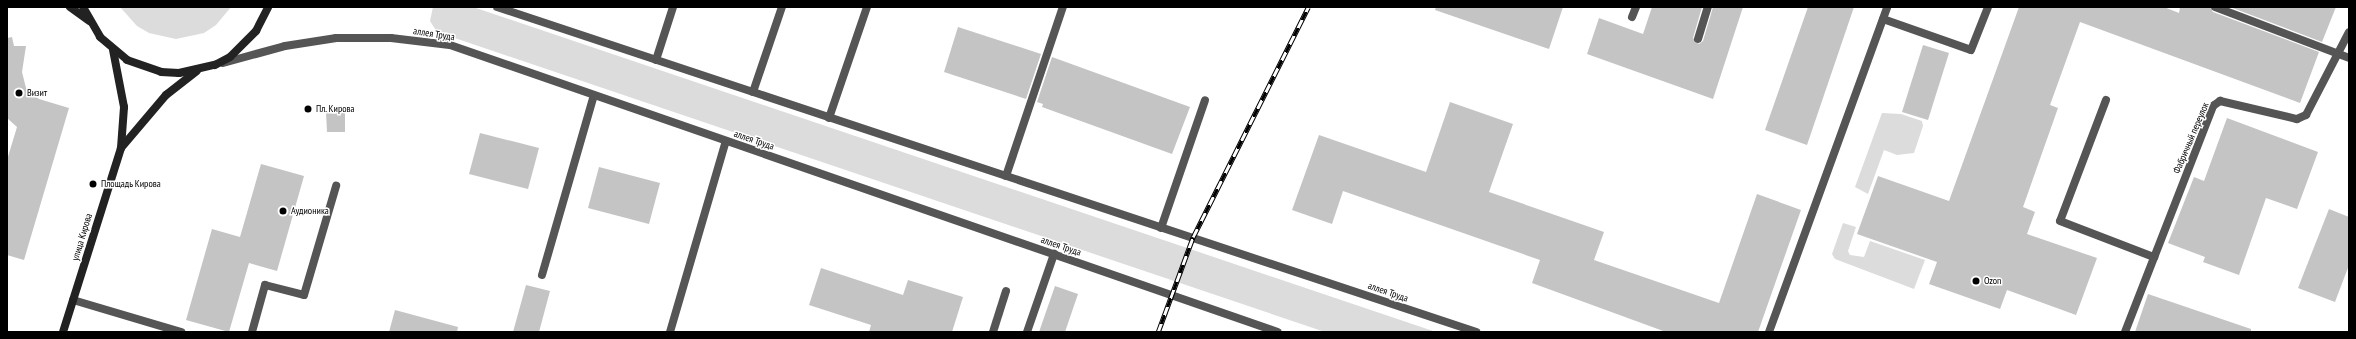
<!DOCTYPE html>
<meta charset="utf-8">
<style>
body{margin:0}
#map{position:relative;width:2356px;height:339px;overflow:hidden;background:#fff;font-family:"PT Sans Narrow",sans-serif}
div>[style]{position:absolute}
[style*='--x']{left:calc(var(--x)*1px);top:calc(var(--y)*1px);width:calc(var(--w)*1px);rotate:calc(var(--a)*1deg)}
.green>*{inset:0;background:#dcdcdc}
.building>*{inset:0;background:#c4c4c4}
.service>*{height:8px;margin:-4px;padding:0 4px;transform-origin:4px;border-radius:4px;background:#555}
.minor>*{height:8px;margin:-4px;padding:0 4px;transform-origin:4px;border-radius:4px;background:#555}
.tertiary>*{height:8px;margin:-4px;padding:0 4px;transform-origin:4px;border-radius:4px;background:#555}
.secondary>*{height:8px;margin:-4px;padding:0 4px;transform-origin:4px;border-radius:4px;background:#222}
.rail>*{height:4.5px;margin-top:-2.25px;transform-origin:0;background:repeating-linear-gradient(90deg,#fff 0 9px,#000 0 18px);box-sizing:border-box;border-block:1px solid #000}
.dots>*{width:11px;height:11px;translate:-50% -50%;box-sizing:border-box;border:2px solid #fff;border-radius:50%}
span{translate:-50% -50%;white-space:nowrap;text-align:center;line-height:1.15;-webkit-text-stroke:3px #fff;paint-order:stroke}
.street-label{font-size:10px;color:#000}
.poi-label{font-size:10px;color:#000}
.left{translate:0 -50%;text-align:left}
.frame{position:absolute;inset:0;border:8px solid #000;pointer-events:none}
</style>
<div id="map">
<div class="green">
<i style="clip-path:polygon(120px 7px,231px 7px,216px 25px,204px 33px,176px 39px,149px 33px,137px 26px)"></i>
<i style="clip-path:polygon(433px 7px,473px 7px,1436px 332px,1325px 332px,437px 32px,430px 21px)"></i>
<i style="clip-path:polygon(1882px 113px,1901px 114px,1922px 121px,1923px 126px,1914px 153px,1897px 155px,1884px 150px,1868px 194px,1855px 187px)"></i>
<i style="clip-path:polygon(1843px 223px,1856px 227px,1848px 251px,1850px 255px,1864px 257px,1870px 241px,1925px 260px,1914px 289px,1835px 259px,1832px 254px)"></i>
</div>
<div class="building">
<i style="clip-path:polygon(1436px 7px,1563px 7px,1549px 49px,1435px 10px)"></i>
<i style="clip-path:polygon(1652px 7px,1702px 7px,1693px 38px,1699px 44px,1703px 41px,1713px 7px,1743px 7px,1713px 99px,1587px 54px,1599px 18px,1643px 34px)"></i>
<i style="clip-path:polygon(1808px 7px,1854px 7px,1807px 145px,1765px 130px)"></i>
<i style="clip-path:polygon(2019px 7px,2164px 7px,2179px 13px,2180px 7px,2210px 7px,2213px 12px,2319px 52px,2300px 103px,2080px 22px,2050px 105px,2058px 108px,2023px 207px,2035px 212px,2027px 234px,2097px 258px,2076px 315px,2007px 290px,2000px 309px,1929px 284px,1937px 262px,1857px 234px,1878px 176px,1949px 201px)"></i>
<i style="clip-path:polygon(2230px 7px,2336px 7px,2322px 42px)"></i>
<i style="clip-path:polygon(958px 27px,1041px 54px,1026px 99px,944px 72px)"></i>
<i style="clip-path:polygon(12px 37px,14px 46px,26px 46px,22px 72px,26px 88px,39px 99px,69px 108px,24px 260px,7px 255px,7px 160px,17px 127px,7px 118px,7px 38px)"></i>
<i style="clip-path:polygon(1923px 45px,1949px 53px,1928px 120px,1902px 112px)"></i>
<i style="clip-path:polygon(1052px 57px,1190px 107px,1172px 154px,1042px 107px,1043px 104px,1037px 102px)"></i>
<i style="clip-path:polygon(1450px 102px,1513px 124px,1489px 192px,1604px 232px,1594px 260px,1719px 303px,1757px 194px,1801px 210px,1758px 332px,1666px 332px,1532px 283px,1540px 260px,1343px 191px,1332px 224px,1292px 210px,1319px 135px,1426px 172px)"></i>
<i style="clip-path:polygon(345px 111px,345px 132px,327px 132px,326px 112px)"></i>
<i style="clip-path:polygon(2227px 118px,2318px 152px,2297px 209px,2266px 198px,2239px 275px,2203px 262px,2205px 257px,2168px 243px,2194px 177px,2204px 181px)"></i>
<i style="clip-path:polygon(480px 133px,539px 148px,528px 189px,469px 174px)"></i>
<i style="clip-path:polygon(261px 164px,304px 176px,277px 271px,249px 263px,229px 332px,186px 320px,212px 229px,240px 237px)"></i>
<i style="clip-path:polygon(599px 167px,660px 183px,649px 224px,588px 208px)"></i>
<i style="clip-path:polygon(2329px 209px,2349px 217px,2349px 265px,2335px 302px,2298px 288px)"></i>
<i style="clip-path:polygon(821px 268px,903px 295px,908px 280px,963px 297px,952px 332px,869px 332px,871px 325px,809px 305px)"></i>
<i style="clip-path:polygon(526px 285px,550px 291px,539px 332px,513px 332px)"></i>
<i style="clip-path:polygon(1055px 286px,1078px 294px,1065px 332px,1039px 332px)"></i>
<i style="clip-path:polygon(2148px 294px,2251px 329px,2251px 332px,2135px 332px)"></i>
<i style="clip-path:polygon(395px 310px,458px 327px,457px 332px,389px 332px)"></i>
</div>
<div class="service">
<i style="--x:2215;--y:7;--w:143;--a:20.8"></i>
<i style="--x:1632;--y:17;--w:11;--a:-68"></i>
<i style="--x:1883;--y:19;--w:93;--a:19.4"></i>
<i style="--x:1971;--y:50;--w:46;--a:-68.4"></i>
<i style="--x:1698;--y:39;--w:34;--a:-73"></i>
<i style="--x:656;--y:60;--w:56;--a:-72.2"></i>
<i style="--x:753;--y:92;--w:90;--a:-71.2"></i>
<i style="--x:2106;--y:100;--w:129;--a:110.8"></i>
<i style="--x:2060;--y:221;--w:101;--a:21"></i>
<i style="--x:829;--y:118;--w:117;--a:-71.1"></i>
<i style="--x:1006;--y:176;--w:178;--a:-71.4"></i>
<i style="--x:1161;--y:228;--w:135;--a:-71"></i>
<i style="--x:542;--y:275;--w:187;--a:-73.9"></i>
<i style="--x:73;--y:300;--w:113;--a:16.5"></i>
<i style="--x:252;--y:332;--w:49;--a:-74.5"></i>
<i style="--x:265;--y:285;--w:40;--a:14.4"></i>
<i style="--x:304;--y:295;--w:114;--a:-73.6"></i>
<i style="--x:670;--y:332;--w:199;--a:-73.7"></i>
<i style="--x:993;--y:332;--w:43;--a:-72.4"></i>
<i style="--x:1027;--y:332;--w:83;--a:-70.9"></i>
<i style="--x:1769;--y:332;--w:346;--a:-70"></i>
</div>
<div class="minor">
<i style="--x:2125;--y:332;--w:243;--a:-68.7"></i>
<i style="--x:2213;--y:106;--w:9;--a:-36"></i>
<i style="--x:2220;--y:101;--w:79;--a:13.2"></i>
<i style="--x:2297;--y:119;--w:10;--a:-24"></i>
<i style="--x:2306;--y:115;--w:93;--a:-62.6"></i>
</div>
<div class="tertiary">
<i style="--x:497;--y:7;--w:1032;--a:18.36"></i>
<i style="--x:223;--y:63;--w:64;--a:-15.3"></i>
<i style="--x:285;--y:46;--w:52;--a:-8.9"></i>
<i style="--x:336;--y:38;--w:55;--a:0"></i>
<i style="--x:391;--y:38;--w:59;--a:6.8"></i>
<i style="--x:450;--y:45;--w:876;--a:19.12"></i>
</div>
<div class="secondary">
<i style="--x:70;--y:7;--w:24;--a:36"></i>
<i style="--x:83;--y:7;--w:34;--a:60"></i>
<i style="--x:100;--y:37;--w:35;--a:40"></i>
<i style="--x:127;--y:60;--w:36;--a:19"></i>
<i style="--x:161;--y:72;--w:18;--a:3"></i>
<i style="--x:179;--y:73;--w:37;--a:-13"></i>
<i style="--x:215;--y:65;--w:17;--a:-28"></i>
<i style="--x:230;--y:57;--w:37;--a:-45"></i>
<i style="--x:256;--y:31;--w:27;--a:-63"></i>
<i style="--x:121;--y:148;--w:70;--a:-49.7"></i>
<i style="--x:166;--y:95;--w:39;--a:-38"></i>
<i style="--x:63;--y:332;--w:193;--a:-72.5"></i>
<i style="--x:121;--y:148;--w:41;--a:-85.8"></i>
<i style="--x:124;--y:107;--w:58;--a:-100.9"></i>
</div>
<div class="rail">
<i style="--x:1158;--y:332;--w:101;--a:-69.8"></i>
<i style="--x:1193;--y:237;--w:257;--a:-63.4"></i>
</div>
<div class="dots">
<i style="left:19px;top:93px;background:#000"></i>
<i style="left:308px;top:109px;background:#000"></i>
<i style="left:93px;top:184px;background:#000"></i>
<i style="left:283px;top:211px;background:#000"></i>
<i style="left:1976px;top:281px;background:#000"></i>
</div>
<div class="street-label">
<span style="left:434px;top:34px;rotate:9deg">аллея Труда</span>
<span style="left:2191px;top:138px;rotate:-67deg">Фабричный переулок</span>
<span style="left:754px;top:140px;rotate:19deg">аллея Труда</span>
<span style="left:82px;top:237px;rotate:-73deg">улица Кирова</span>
<span style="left:1061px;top:246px;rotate:19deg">аллея Труда</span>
<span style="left:1388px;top:292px;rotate:19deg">аллея Труда</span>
</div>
<div class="poi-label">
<span class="left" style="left:27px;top:93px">Визит</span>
<span class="left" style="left:316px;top:109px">Пл. Кирова</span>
<span class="left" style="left:101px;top:184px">Площадь Кирова</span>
<span class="left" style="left:291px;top:211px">Аудионика</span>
<span class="left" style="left:1984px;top:281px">Ozon</span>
</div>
<div class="frame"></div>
</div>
